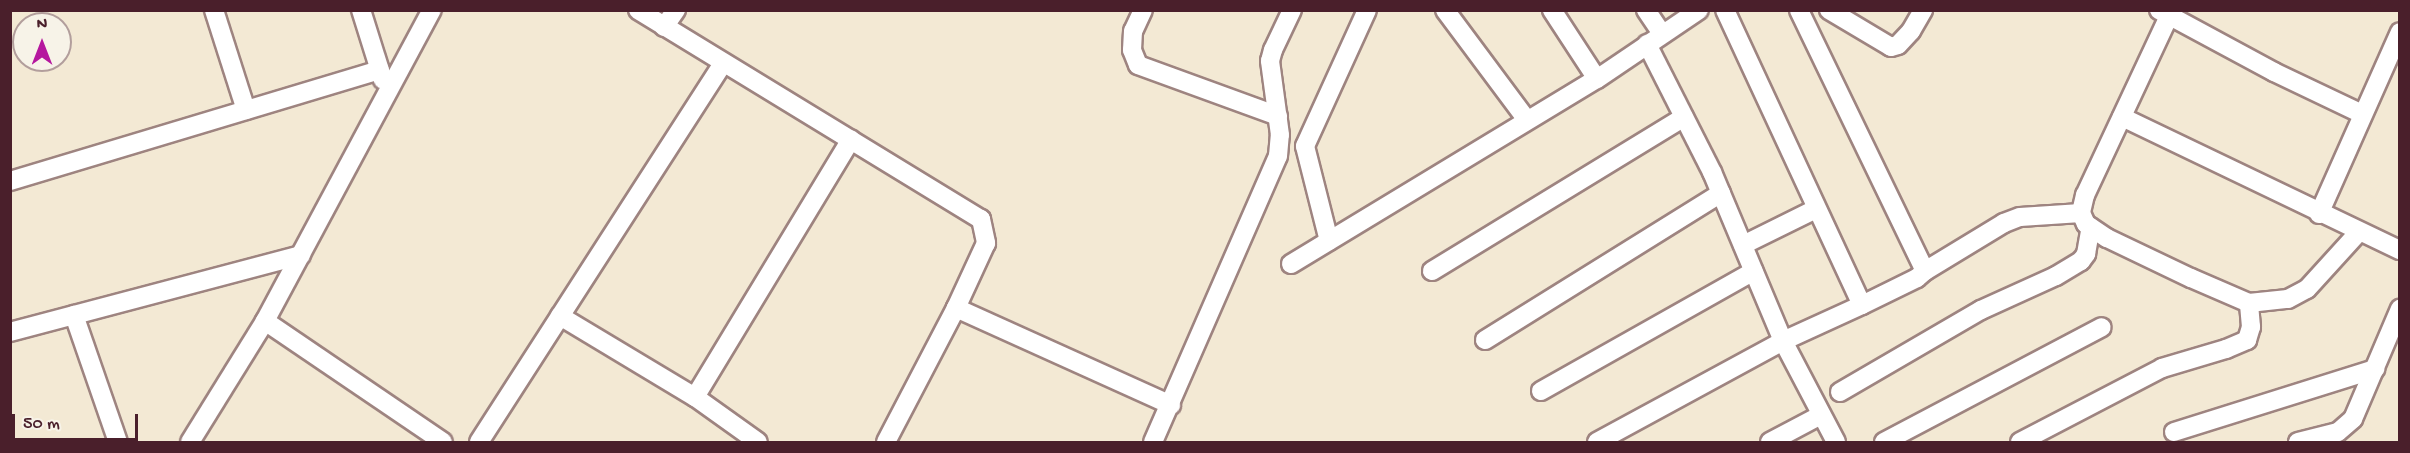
<!DOCTYPE html>
<style>
body{margin:0}
#map{position:relative;width:2410px;height:453px;overflow:hidden;background:#f3e9d4;font-family:"Gochi Hand",sans-serif}
div>[style]{position:absolute}
[style*='--x']{left:calc(var(--x)*1px);top:calc(var(--y)*1px);width:calc(var(--w)*1px);rotate:calc(var(--a)*1deg)}
.roads{filter:drop-shadow(2px 0 #9e8480) drop-shadow(-2px 0 #9e8480) drop-shadow(0 2px #9e8480) drop-shadow(0 -2px #9e8480)}
.minor>*{height:18px;margin:-9px;padding:0 9px;transform-origin:9px;border-radius:9px;background:#fff}
span{translate:-50% -50%;white-space:nowrap;text-align:center;line-height:1.15;-webkit-text-stroke:4.5px #f7f3e8;paint-order:stroke}
.frame{position:absolute;inset:0;border:12px solid #4a1f2b;pointer-events:none}
.north{position:absolute;left:12px;top:12px;width:60px;height:60px;box-sizing:border-box;background:#f7f3e8;border:2px solid #b29e9c;border-radius:50%;rotate:0deg;font-size:16px;font-weight:700;line-height:24px;text-align:center;color:#4a1f2b}
.north::after{content:'';display:block;margin:auto;width:21px;height:27px;background:#b5179e;clip-path:polygon(50% 0,100% 100%,50% 72%,0 100%)}
.scale{position:absolute;left:12px;top:414px;width:126px;height:27px;box-sizing:border-box;border:3px solid #4a1f2b;border-top:0;padding-left:8px;font-size:18px;line-height:21px;white-space:nowrap;color:#4a1f2b;-webkit-text-stroke:4px #f7f3e8;paint-order:stroke}
</style>
<div id="map">
<div class="roads">
<div class="minor">
<i style="--x:214;--y:10;--w:105;--a:72.3"></i>
<i style="--x:361;--y:10;--w:73;--a:72.6"></i>
<i style="--x:638;--y:10;--w:402;--a:31.4"></i>
<i style="--x:981;--y:219;--w:25;--a:78"></i>
<i style="--x:986;--y:243;--w:72;--a:114.8"></i>
<i style="--x:956;--y:308;--w:151;--a:117.6"></i>
<i style="--x:1143;--y:10;--w:23;--a:115"></i>
<i style="--x:1133;--y:31;--w:19;--a:93"></i>
<i style="--x:1132;--y:50;--w:16;--a:68"></i>
<i style="--x:1138;--y:65;--w:149;--a:20"></i>
<i style="--x:1445;--y:10;--w:137;--a:53.3"></i>
<i style="--x:1552;--y:10;--w:82;--a:56.9"></i>
<i style="--x:1646;--y:10;--w:29;--a:56"></i>
<i style="--x:1725;--y:10;--w:325;--a:65.1"></i>
<i style="--x:1829;--y:10;--w:72;--a:30.8"></i>
<i style="--x:1891;--y:47;--w:7;--a:-16"></i>
<i style="--x:1898;--y:45;--w:19;--a:-47"></i>
<i style="--x:1911;--y:31;--w:24;--a:-60"></i>
<i style="--x:2159;--y:10;--w:131;--a:28.3"></i>
<i style="--x:2274;--y:72;--w:98;--a:25.5"></i>
<i style="--x:2169;--y:16;--w:198;--a:115.1"></i>
<i style="--x:2085;--y:195;--w:18;--a:103"></i>
<i style="--x:2081;--y:213;--w:12;--a:66"></i>
<i style="--x:2086;--y:224;--w:25;--a:34"></i>
<i style="--x:2107;--y:238;--w:93;--a:25.5"></i>
<i style="--x:2191;--y:278;--w:63;--a:23.3"></i>
<i style="--x:2249;--y:303;--w:39;--a:-6"></i>
<i style="--x:2288;--y:299;--w:21;--a:-28"></i>
<i style="--x:2307;--y:289;--w:76;--a:-47.7"></i>
<i style="--x:664;--y:27;--w:21;--a:-55"></i>
<i style="--x:1647;--y:44;--w:144;--a:63.1"></i>
<i style="--x:1712;--y:172;--w:183;--a:67.2"></i>
<i style="--x:1783;--y:341;--w:114;--a:62.3"></i>
<i style="--x:2122;--y:117;--w:308;--a:25.6"></i>
<i style="--x:10;--y:181;--w:386;--a:-16.7"></i>
<i style="--x:2319;--y:214;--w:199;--a:-66"></i>
<i style="--x:1329;--y:241;--w:98;--a:-104.2"></i>
<i style="--x:1305;--y:146;--w:149;--a:-65.5"></i>
<i style="--x:1743;--y:245;--w:81;--a:-26.3"></i>
<i style="--x:1291;--y:264;--w:358;--a:-31.2"></i>
<i style="--x:1597;--y:79;--w:123;--a:-34.1"></i>
<i style="--x:1432;--y:271;--w:295;--a:-31.4"></i>
<i style="--x:1925;--y:271;--w:92;--a:-31.3"></i>
<i style="--x:2004;--y:223;--w:17;--a:-21"></i>
<i style="--x:2020;--y:217;--w:61;--a:-3.8"></i>
<i style="--x:956;--y:308;--w:236;--a:24.3"></i>
<i style="--x:74;--y:315;--w:134;--a:70.9"></i>
<i style="--x:560;--y:316;--w:157;--a:31"></i>
<i style="--x:695;--y:397;--w:77;--a:35.5"></i>
<i style="--x:265;--y:321;--w:215;--a:34.2"></i>
<i style="--x:10;--y:332;--w:301;--a:-14.8"></i>
<i style="--x:1485;--y:340;--w:278;--a:-31.9"></i>
<i style="--x:1541;--y:391;--w:244;--a:-29.4"></i>
<i style="--x:1840;--y:392;--w:163;--a:-30.2"></i>
<i style="--x:1981;--y:310;--w:82;--a:-24.4"></i>
<i style="--x:2056;--y:276;--w:29;--a:-31"></i>
<i style="--x:2081;--y:261;--w:9;--a:-54"></i>
<i style="--x:2086;--y:254;--w:27;--a:-80"></i>
<i style="--x:695;--y:397;--w:301;--a:-58.8"></i>
<i style="--x:2174;--y:432;--w:211;--a:-17.4"></i>
<i style="--x:190;--y:442;--w:142;--a:-58.2"></i>
<i style="--x:265;--y:321;--w:353;--a:-61.8"></i>
<i style="--x:479;--y:442;--w:451;--a:-57.2"></i>
<i style="--x:1153;--y:442;--w:312;--a:-66.4"></i>
<i style="--x:1278;--y:156;--w:21;--a:-85"></i>
<i style="--x:1280;--y:135;--w:75;--a:-97.7"></i>
<i style="--x:1270;--y:61;--w:11;--a:-75"></i>
<i style="--x:1273;--y:50;--w:44;--a:-64.6"></i>
<i style="--x:1597;--y:442;--w:212;--a:-28.5"></i>
<i style="--x:1783;--y:341;--w:87;--a:-24.5"></i>
<i style="--x:1862;--y:305;--w:61;--a:-26.1"></i>
<i style="--x:1917;--y:278;--w:11;--a:-41"></i>
<i style="--x:1925;--y:271;--w:290;--a:-115.8"></i>
<i style="--x:1770;--y:442;--w:58;--a:-27.9"></i>
<i style="--x:1884;--y:442;--w:246;--a:-27.8"></i>
<i style="--x:2020;--y:442;--w:160;--a:-27.5"></i>
<i style="--x:2162;--y:368;--w:67;--a:-16.5"></i>
<i style="--x:2226;--y:349;--w:23;--a:-23"></i>
<i style="--x:2247;--y:340;--w:14;--a:-73"></i>
<i style="--x:2251;--y:327;--w:24;--a:-95"></i>
<i style="--x:2298;--y:442;--w:41;--a:-14"></i>
<i style="--x:2338;--y:432;--w:20;--a:-41"></i>
<i style="--x:2353;--y:419;--w:120;--a:-66.9"></i>
</div>
</div>
<div class="frame"></div>
<div class="north">N</div>
<div class="scale">50 m</div>
</div>
